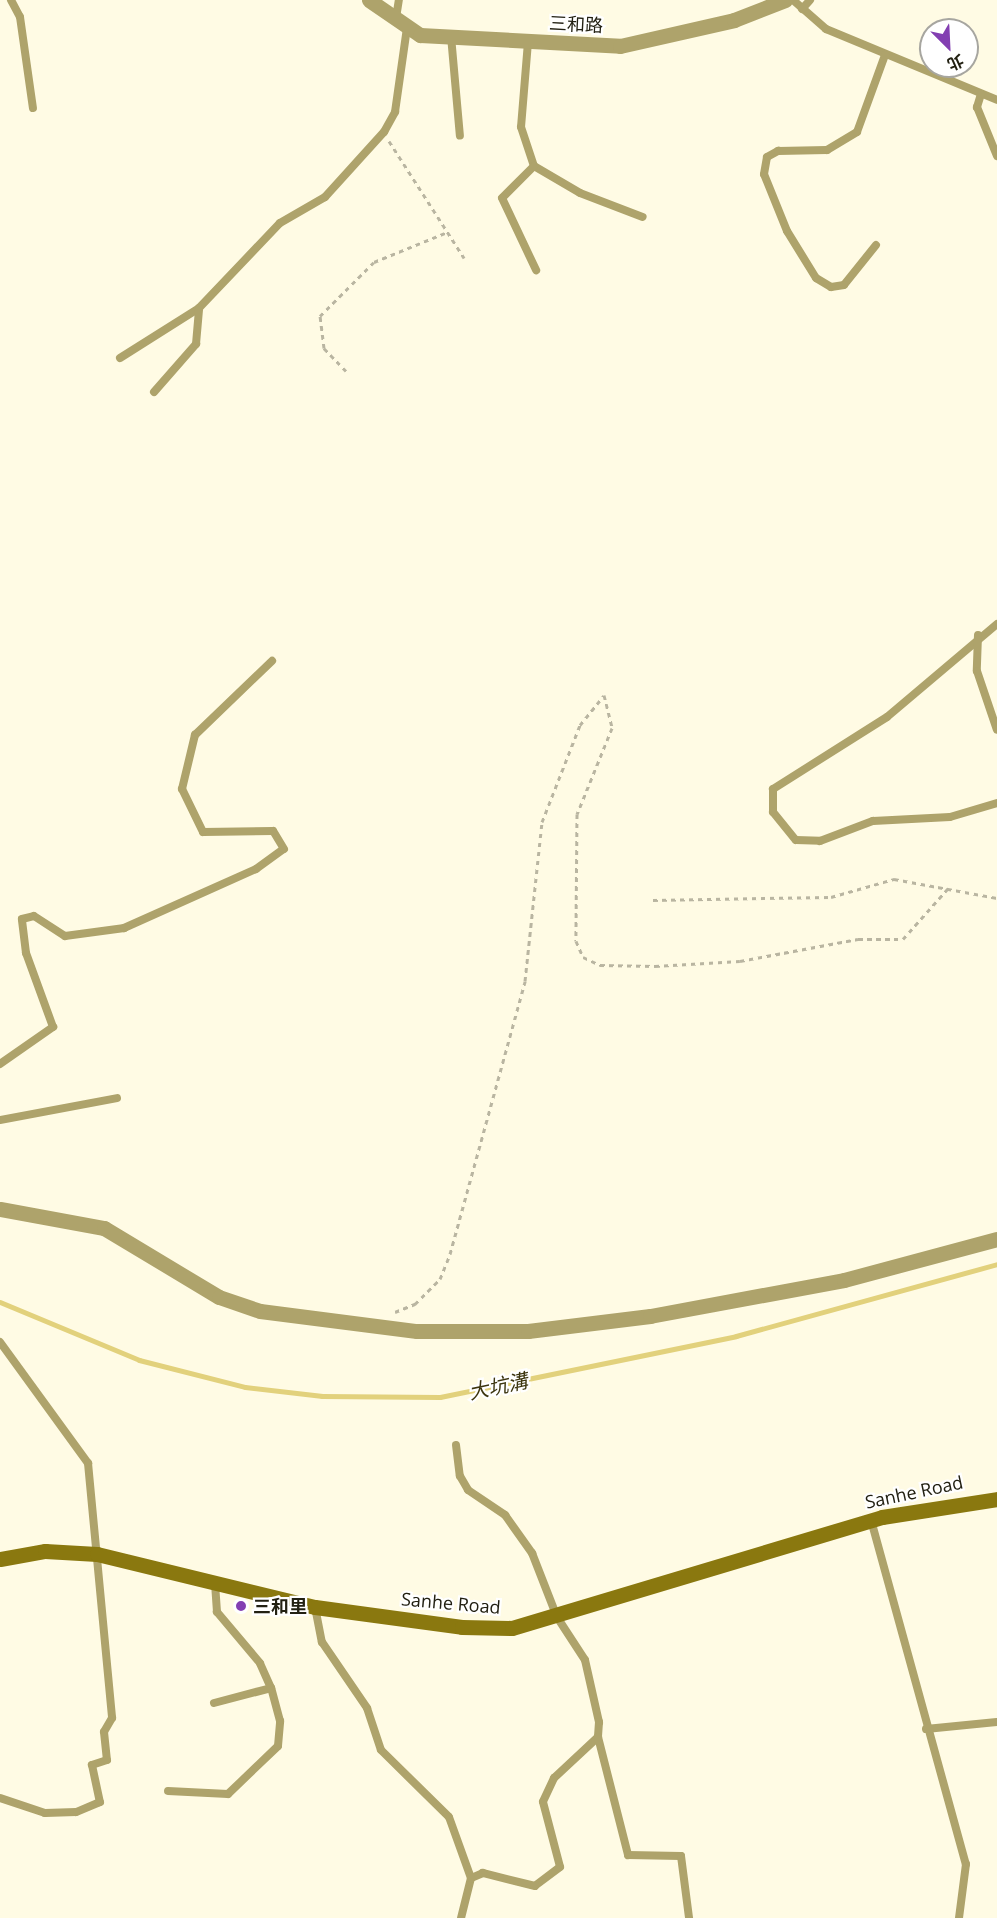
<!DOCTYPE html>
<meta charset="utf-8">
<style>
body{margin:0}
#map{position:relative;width:997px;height:1918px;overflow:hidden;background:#fffbe4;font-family:"Open Sans","Noto Sans TC",sans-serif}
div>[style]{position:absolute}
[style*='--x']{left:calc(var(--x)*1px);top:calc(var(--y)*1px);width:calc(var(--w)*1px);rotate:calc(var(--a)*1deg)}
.stream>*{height:5px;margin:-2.5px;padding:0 2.5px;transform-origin:2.5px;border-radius:2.5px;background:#e2d17c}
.path>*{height:3px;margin-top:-1.5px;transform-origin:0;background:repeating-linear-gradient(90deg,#b9b5a1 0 4.5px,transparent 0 9px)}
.lane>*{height:8px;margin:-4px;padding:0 4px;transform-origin:4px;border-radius:4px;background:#aea36b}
.street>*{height:15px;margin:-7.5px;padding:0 7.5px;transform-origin:7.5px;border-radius:7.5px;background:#aea36b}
.secondary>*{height:15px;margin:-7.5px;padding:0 7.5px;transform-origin:7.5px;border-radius:7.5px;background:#8a780f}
.dots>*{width:16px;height:16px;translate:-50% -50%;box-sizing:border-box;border:3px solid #fff;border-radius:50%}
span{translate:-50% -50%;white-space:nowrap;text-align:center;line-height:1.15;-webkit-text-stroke:4.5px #fff;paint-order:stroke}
.street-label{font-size:18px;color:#222012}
.poi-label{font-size:18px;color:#222012;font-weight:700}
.left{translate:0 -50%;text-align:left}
.water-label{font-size:20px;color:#3c350f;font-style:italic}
.north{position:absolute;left:919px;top:18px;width:60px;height:60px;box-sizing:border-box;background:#fff;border:2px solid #a7a6a0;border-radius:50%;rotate:156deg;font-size:16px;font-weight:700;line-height:24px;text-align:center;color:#222012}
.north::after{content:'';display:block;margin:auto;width:21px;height:27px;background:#833fb2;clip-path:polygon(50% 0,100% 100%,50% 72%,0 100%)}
</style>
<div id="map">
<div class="stream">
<i style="--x:0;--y:1302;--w:151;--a:22.6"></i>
<i style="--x:139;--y:1360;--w:109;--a:14.3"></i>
<i style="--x:245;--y:1387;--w:78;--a:6.7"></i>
<i style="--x:322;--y:1396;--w:118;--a:0.5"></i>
<i style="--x:440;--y:1397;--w:302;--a:-11.6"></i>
<i style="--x:736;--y:1336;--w:271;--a:-15.4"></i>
</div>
<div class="path">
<i style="--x:389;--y:141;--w:139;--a:57.3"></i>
<i style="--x:346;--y:371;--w:32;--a:-134"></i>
<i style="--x:324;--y:348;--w:32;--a:-97"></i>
<i style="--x:320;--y:316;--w:76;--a:-45"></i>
<i style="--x:374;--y:262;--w:77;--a:-22.2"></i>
<i style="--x:653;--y:900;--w:178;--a:-1"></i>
<i style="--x:831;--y:897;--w:66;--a:-15.9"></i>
<i style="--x:894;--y:879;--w:105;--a:10.5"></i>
<i style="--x:395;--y:1312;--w:22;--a:-22"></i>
<i style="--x:415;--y:1304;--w:35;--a:-45"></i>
<i style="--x:440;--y:1279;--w:27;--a:-68"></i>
<i style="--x:450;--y:1254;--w:283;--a:-74.6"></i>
<i style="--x:525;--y:981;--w:160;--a:-83.9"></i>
<i style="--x:542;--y:822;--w:104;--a:-68.6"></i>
<i style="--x:580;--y:725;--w:38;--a:-51"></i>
<i style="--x:604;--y:695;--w:34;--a:76"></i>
<i style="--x:612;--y:728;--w:93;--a:112.1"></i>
<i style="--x:577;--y:814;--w:127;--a:90.5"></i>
<i style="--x:576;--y:941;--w:17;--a:66"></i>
<i style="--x:583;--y:957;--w:19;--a:25"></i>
<i style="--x:600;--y:965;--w:55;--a:1"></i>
<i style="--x:655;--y:966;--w:85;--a:-3.4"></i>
<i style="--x:740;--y:961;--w:120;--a:-10.6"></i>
<i style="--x:858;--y:939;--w:45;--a:0"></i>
<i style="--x:903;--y:939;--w:71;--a:-48.4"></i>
</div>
<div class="lane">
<i style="--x:11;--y:0;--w:19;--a:62"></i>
<i style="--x:20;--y:17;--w:92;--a:81.9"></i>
<i style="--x:793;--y:0;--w:44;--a:41.3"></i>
<i style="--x:826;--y:29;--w:185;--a:22.5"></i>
<i style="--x:802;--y:9;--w:12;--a:-48"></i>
<i style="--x:396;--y:18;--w:18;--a:-81"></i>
<i style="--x:451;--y:36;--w:100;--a:84.9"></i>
<i style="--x:528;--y:42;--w:85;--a:94.7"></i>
<i style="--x:521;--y:127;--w:41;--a:71.6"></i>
<i style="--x:534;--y:166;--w:53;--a:30.4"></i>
<i style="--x:580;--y:193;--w:67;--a:20.9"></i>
<i style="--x:981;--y:94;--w:14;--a:107"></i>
<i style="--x:977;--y:107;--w:53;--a:67.8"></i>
<i style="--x:534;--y:166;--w:45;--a:135"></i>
<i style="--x:502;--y:198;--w:80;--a:64.7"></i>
<i style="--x:876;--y:245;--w:51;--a:128.7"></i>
<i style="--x:844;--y:285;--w:13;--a:171"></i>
<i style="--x:831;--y:287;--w:17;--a:-149"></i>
<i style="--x:816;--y:278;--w:55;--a:-121.7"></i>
<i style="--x:787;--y:231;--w:61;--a:-112"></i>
<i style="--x:764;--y:174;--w:17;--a:-80"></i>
<i style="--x:767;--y:157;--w:13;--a:-29"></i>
<i style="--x:778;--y:151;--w:49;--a:-1.2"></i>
<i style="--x:827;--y:150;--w:35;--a:-31"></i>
<i style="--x:857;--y:132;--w:82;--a:-70"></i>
<i style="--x:120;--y:358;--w:93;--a:-32.3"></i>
<i style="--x:199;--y:308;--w:117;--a:-46.4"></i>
<i style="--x:280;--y:223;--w:52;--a:-30"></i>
<i style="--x:325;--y:197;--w:88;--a:-47.8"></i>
<i style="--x:384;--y:132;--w:23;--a:-61"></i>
<i style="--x:395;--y:112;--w:85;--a:-81.9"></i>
<i style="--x:154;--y:392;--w:64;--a:-48.8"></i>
<i style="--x:196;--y:344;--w:36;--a:-85"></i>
<i style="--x:997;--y:624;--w:144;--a:139.8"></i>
<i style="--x:887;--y:717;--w:135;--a:147.7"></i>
<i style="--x:773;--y:789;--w:23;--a:90"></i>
<i style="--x:773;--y:812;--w:36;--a:51"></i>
<i style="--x:796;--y:840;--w:24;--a:2"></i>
<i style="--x:820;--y:841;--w:57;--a:-20.7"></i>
<i style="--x:873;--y:821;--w:77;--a:-3"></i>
<i style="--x:950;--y:817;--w:49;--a:-16.6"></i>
<i style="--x:978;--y:635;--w:36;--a:92"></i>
<i style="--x:977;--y:671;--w:62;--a:71.3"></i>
<i style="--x:0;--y:1064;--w:65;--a:-34.9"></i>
<i style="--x:53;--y:1027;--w:79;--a:-110"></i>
<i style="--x:26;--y:953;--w:34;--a:-97"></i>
<i style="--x:22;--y:919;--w:12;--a:-14"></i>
<i style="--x:34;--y:916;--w:37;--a:33"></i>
<i style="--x:65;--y:936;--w:60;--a:-7.7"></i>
<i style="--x:124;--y:928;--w:145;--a:-24.1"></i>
<i style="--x:256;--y:869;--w:34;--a:-36"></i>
<i style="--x:284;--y:849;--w:21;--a:-121"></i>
<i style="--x:273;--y:831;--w:70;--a:179.2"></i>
<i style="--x:203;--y:832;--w:48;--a:-116"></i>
<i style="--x:182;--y:789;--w:56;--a:-76.5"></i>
<i style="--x:195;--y:735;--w:107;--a:-43.9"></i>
<i style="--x:0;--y:1120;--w:119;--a:-10.6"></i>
<i style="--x:0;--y:1342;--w:150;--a:54"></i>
<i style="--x:88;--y:1463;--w:256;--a:84.6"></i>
<i style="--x:112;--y:1718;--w:16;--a:120"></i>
<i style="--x:104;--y:1732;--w:28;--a:84"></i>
<i style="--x:107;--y:1760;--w:16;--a:162"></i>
<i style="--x:92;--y:1765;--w:38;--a:78"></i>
<i style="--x:100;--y:1802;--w:26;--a:157"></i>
<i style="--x:76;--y:1812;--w:31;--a:178"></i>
<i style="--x:45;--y:1813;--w:47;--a:-161.6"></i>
<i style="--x:456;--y:1445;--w:31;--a:83"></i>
<i style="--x:460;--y:1476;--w:16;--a:60"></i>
<i style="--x:468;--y:1490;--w:45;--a:34"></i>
<i style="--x:505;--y:1515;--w:47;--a:54.6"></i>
<i style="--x:532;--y:1553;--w:69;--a:68.7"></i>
<i style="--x:557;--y:1617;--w:51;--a:56.9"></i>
<i style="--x:585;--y:1660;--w:64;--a:77.3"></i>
<i style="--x:599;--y:1722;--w:15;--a:94"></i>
<i style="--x:598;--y:1737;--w:60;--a:137"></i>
<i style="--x:554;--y:1778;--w:26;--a:115"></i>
<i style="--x:543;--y:1802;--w:67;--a:75.3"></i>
<i style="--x:560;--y:1867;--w:31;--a:143"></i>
<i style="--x:535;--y:1886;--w:54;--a:-166"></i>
<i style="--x:483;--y:1873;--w:13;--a:157"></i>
<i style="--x:471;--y:1878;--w:41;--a:104"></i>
<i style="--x:871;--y:1520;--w:357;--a:74.6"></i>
<i style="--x:966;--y:1864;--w:54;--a:97.4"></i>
<i style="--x:315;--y:1607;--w:36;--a:79"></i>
<i style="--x:322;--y:1642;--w:80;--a:55.7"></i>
<i style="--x:367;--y:1708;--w:44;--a:71.6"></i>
<i style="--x:381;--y:1750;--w:95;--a:44.6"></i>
<i style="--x:449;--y:1817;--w:65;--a:70.2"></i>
<i style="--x:214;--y:1703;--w:59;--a:-14.7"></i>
<i style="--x:926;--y:1729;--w:71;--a:-5.6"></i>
<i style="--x:598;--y:1737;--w:122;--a:75.7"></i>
<i style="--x:628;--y:1855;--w:53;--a:1.1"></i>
<i style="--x:681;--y:1856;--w:63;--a:82.6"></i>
<i style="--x:168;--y:1791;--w:60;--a:2.9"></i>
<i style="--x:228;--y:1794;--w:69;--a:-43.8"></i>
<i style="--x:278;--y:1746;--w:25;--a:-85"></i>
<i style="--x:280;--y:1721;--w:34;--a:-105"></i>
<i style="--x:271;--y:1688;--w:27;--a:-114"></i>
<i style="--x:260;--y:1663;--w:67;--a:-130.1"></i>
<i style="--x:217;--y:1612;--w:27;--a:-94"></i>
</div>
<div class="street">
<i style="--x:369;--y:0;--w:62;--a:34.5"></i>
<i style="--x:420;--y:35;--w:200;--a:3.1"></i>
<i style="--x:620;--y:46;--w:117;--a:-12.8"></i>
<i style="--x:734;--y:20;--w:55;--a:-21.4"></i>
<i style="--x:0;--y:1209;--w:106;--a:10.4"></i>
<i style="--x:104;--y:1228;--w:134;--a:31"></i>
<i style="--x:219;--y:1297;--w:43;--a:18.9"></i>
<i style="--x:260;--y:1311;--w:158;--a:7.3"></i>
<i style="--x:417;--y:1331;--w:111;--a:0"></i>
<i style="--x:528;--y:1331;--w:123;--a:-7"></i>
<i style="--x:650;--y:1316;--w:197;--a:-10.5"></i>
<i style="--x:844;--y:1280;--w:158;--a:-15"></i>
</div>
<div class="secondary">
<i style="--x:0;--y:1559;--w:46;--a:-10.1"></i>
<i style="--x:45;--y:1551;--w:52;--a:3.3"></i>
<i style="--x:97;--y:1554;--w:224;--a:13.7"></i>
<i style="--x:315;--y:1607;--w:148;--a:7.7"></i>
<i style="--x:462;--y:1627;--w:50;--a:1.1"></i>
<i style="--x:512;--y:1628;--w:386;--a:-16.7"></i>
<i style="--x:882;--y:1517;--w:116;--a:-8.9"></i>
</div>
<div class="dots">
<i style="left:241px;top:1606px;background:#833fb2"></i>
</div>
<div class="street-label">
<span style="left:576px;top:24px;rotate:3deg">三和路</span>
<span style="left:914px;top:1492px;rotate:-12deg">Sanhe Road</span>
<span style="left:451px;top:1603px;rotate:5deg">Sanhe Road</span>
</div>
<div class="poi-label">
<span class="left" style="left:253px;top:1606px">三和里</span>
</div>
<div class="water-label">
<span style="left:498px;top:1386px;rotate:-12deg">大坑溝</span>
</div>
<div class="north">北</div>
</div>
